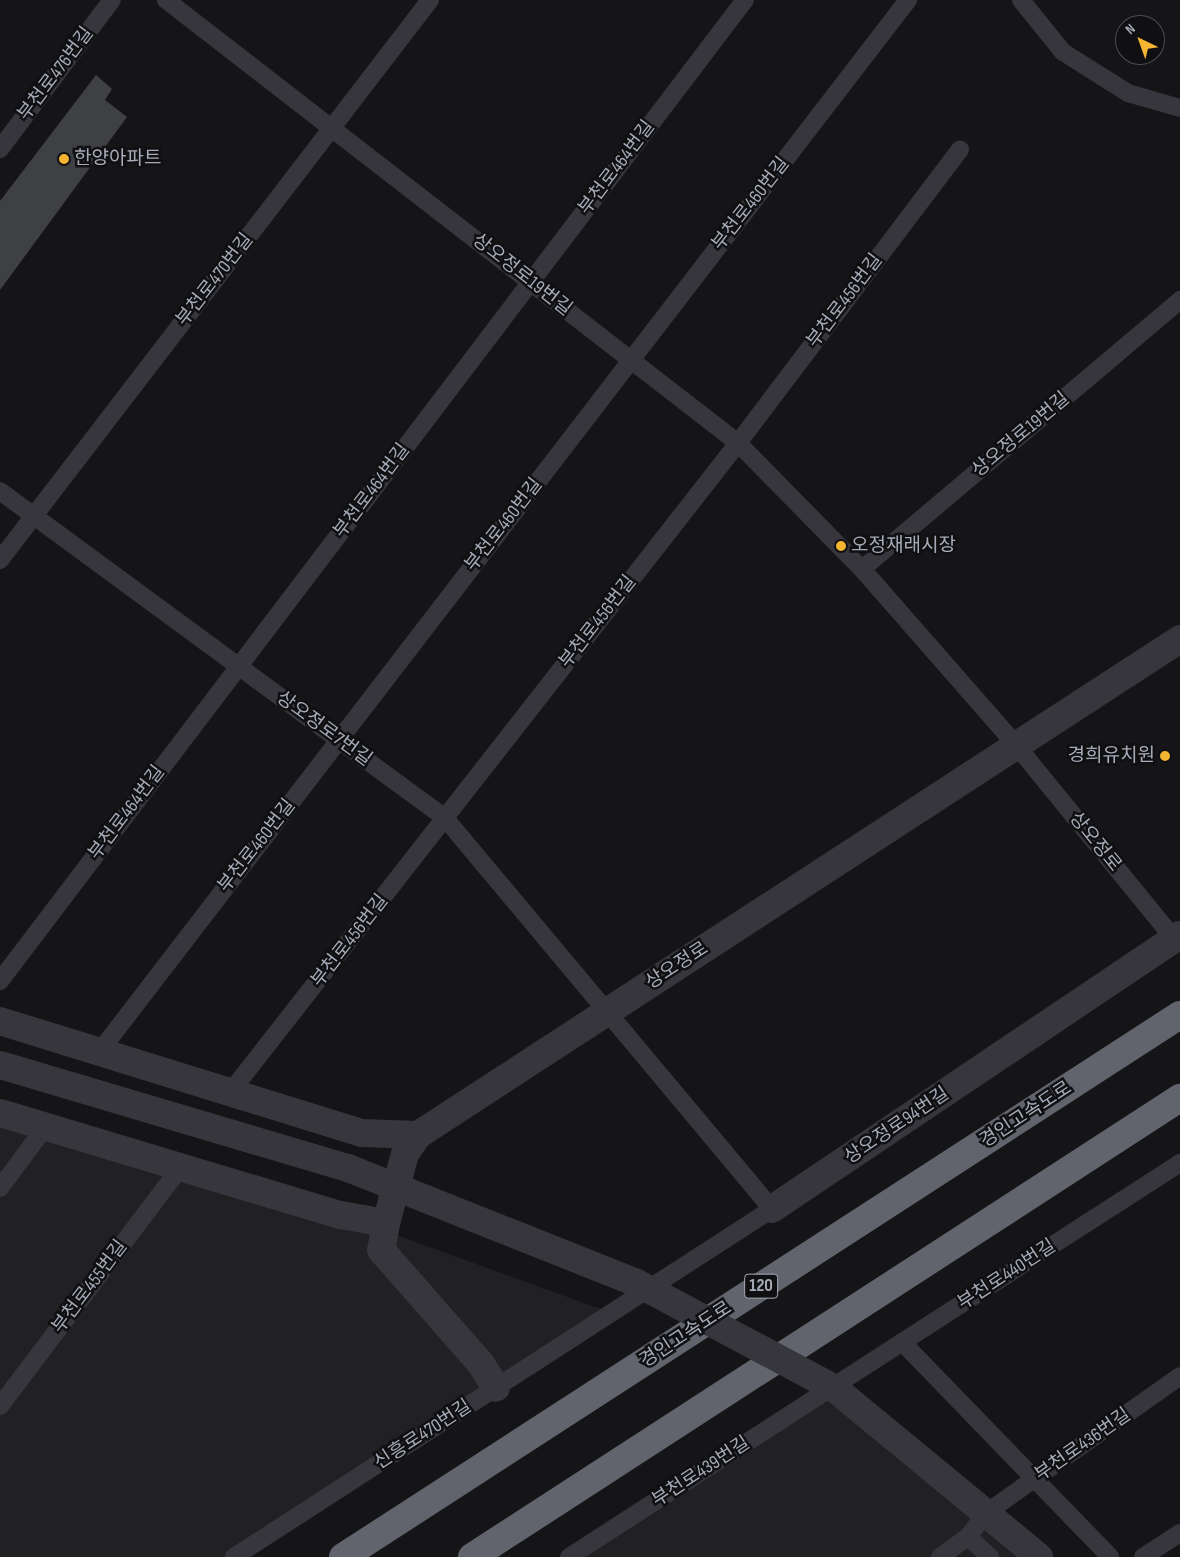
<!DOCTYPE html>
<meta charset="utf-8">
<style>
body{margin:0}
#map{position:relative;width:1180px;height:1557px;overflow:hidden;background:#151517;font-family:"Sofia Sans Condensed","Noto Sans KR",sans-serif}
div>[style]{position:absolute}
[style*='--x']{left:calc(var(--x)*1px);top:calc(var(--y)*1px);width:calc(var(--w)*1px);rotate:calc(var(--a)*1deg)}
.built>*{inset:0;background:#212124}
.building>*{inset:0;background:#3f4044}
.service>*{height:18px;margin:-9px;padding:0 9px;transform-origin:9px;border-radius:9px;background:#36363c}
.minor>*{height:28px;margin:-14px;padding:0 14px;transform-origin:14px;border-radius:14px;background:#36363c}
.tertiary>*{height:28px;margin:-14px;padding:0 14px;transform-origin:14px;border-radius:14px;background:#36363c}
.motorway>*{height:28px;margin:-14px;padding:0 14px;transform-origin:14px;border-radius:14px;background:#62646d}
.tertiary-bridge>*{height:28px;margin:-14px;padding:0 14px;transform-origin:14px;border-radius:14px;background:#36363c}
.dots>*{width:14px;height:14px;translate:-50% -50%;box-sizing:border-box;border:2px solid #101012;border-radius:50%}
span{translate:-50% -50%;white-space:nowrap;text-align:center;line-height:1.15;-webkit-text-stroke:5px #101012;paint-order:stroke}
.shield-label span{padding:1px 4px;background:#101012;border:1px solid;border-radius:4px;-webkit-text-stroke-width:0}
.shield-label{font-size:18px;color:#a6abb7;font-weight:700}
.street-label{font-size:19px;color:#a6abb7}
.poi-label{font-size:19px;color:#a6abb7}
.left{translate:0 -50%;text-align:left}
.right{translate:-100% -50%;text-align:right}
.north{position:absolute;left:1115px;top:15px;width:50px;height:50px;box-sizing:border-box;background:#101012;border:1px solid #4c4e54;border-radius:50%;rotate:318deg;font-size:14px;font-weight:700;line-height:20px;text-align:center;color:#a6abb7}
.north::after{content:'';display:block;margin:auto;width:18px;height:22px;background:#f4b630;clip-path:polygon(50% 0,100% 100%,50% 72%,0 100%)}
</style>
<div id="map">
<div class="built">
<i style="clip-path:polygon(0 1112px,341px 1215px,612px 1313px,228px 1557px,0 1557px)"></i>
<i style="clip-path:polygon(834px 1388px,1039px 1557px,569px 1557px)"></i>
</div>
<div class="building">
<i style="clip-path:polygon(96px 75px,112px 89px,105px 100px,127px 117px,0 290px,0 201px)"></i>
</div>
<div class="service">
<i style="--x:166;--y:0;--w:723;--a:37.76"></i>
<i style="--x:738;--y:443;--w:177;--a:45.5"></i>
<i style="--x:862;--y:569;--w:234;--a:48.8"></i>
<i style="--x:1016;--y:745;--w:250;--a:50.8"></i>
<i style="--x:1021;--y:0;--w:67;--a:51.1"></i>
<i style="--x:1063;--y:52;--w:77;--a:32.2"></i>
<i style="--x:1128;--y:93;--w:54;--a:16.1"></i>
<i style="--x:0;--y:149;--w:186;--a:-53.1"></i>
<i style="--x:0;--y:491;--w:552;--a:36.31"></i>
<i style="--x:445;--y:818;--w:510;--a:50.09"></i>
<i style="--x:772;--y:1209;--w:641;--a:147.1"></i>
<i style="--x:0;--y:560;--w:706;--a:-52.48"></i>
<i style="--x:862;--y:569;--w:417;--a:-40.2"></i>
<i style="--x:0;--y:981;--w:1232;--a:-52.79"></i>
<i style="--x:100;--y:1051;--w:1326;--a:-52.45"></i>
<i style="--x:232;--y:1090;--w:821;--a:-51.97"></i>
<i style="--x:738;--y:443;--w:368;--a:-52.9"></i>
<i style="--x:0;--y:1188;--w:77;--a:-53.4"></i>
<i style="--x:902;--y:1342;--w:299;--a:45.9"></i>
<i style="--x:0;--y:1406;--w:300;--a:-52.9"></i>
<i style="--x:968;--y:1537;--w:30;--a:42"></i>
<i style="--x:569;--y:1557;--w:727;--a:-32.82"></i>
<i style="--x:940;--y:1557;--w:34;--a:-36"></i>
<i style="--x:968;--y:1537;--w:30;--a:-53"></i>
<i style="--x:986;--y:1513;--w:237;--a:-35.2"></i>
<i style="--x:1143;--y:1557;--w:44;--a:-33"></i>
</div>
<div class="minor">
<i style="--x:772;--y:1209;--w:491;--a:-33.9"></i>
<i style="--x:386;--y:1223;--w:27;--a:100"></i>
<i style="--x:381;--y:1250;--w:152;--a:48.7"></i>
<i style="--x:481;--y:1364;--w:28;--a:58"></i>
</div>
<div class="tertiary">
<i style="--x:0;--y:1021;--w:379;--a:17.2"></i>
<i style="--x:362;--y:1133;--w:56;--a:2"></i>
<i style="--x:0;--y:1065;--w:363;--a:16.5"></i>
<i style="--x:0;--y:1113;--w:356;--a:16.7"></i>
<i style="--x:341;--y:1215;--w:46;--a:10.1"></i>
<i style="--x:386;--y:1223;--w:72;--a:-74.6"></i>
<i style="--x:405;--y:1154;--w:23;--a:-56"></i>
<i style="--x:418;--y:1135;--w:909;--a:-33.06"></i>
</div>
<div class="motorway">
<i style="--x:343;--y:1557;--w:997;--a:-32.93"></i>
<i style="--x:472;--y:1557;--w:844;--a:-32.96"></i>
</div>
<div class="tertiary-bridge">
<i style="--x:348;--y:1168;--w:311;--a:21.7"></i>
<i style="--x:637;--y:1283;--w:223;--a:28.1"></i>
<i style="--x:834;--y:1388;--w:266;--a:39.5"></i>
</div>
<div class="dots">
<i style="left:64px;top:159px;background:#f4b630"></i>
<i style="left:841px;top:546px;background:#f4b630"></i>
<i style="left:1165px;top:756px;background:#f4b630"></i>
</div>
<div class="shield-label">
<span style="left:761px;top:1286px">120</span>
</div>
<div class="street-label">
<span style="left:56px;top:74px;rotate:-53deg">부천로476번길</span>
<span style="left:617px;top:168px;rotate:-53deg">부천로464번길</span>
<span style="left:751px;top:204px;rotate:-52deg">부천로460번길</span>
<span style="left:522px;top:275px;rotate:38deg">상오정로19번길</span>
<span style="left:215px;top:280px;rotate:-52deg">부천로470번길</span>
<span style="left:845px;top:301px;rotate:-53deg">부천로456번길</span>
<span style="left:1021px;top:435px;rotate:-40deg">상오정로19번길</span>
<span style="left:372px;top:491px;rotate:-53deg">부천로464번길</span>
<span style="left:504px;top:525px;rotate:-52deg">부천로460번길</span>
<span style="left:598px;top:622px;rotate:-52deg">부천로456번길</span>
<span style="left:324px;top:729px;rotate:36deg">상오정로7번길</span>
<span style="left:127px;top:813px;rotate:-53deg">부천로464번길</span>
<span style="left:1095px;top:842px;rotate:51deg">상오정로</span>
<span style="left:257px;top:846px;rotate:-52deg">부천로460번길</span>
<span style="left:350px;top:941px;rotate:-52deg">부천로456번길</span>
<span style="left:677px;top:966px;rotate:-33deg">상오정로</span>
<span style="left:1026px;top:1115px;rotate:-33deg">경인고속도로</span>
<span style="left:897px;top:1126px;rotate:-34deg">상오정로94번길</span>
<span style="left:1007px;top:1275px;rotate:-33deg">부천로440번길</span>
<span style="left:90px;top:1287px;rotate:-53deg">부천로455번길</span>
<span style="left:686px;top:1335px;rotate:-33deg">경인고속도로</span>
<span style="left:423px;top:1435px;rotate:-33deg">신흥로470번길</span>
<span style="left:1083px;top:1445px;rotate:-35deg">부천로436번길</span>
<span style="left:701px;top:1472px;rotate:-33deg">부천로439번길</span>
</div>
<div class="poi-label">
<span class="left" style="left:74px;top:159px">한양아파트</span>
<span class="left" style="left:851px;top:546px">오정재래시장</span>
<span class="right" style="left:1155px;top:756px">경희유치원</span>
</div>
<div class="north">N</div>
</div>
